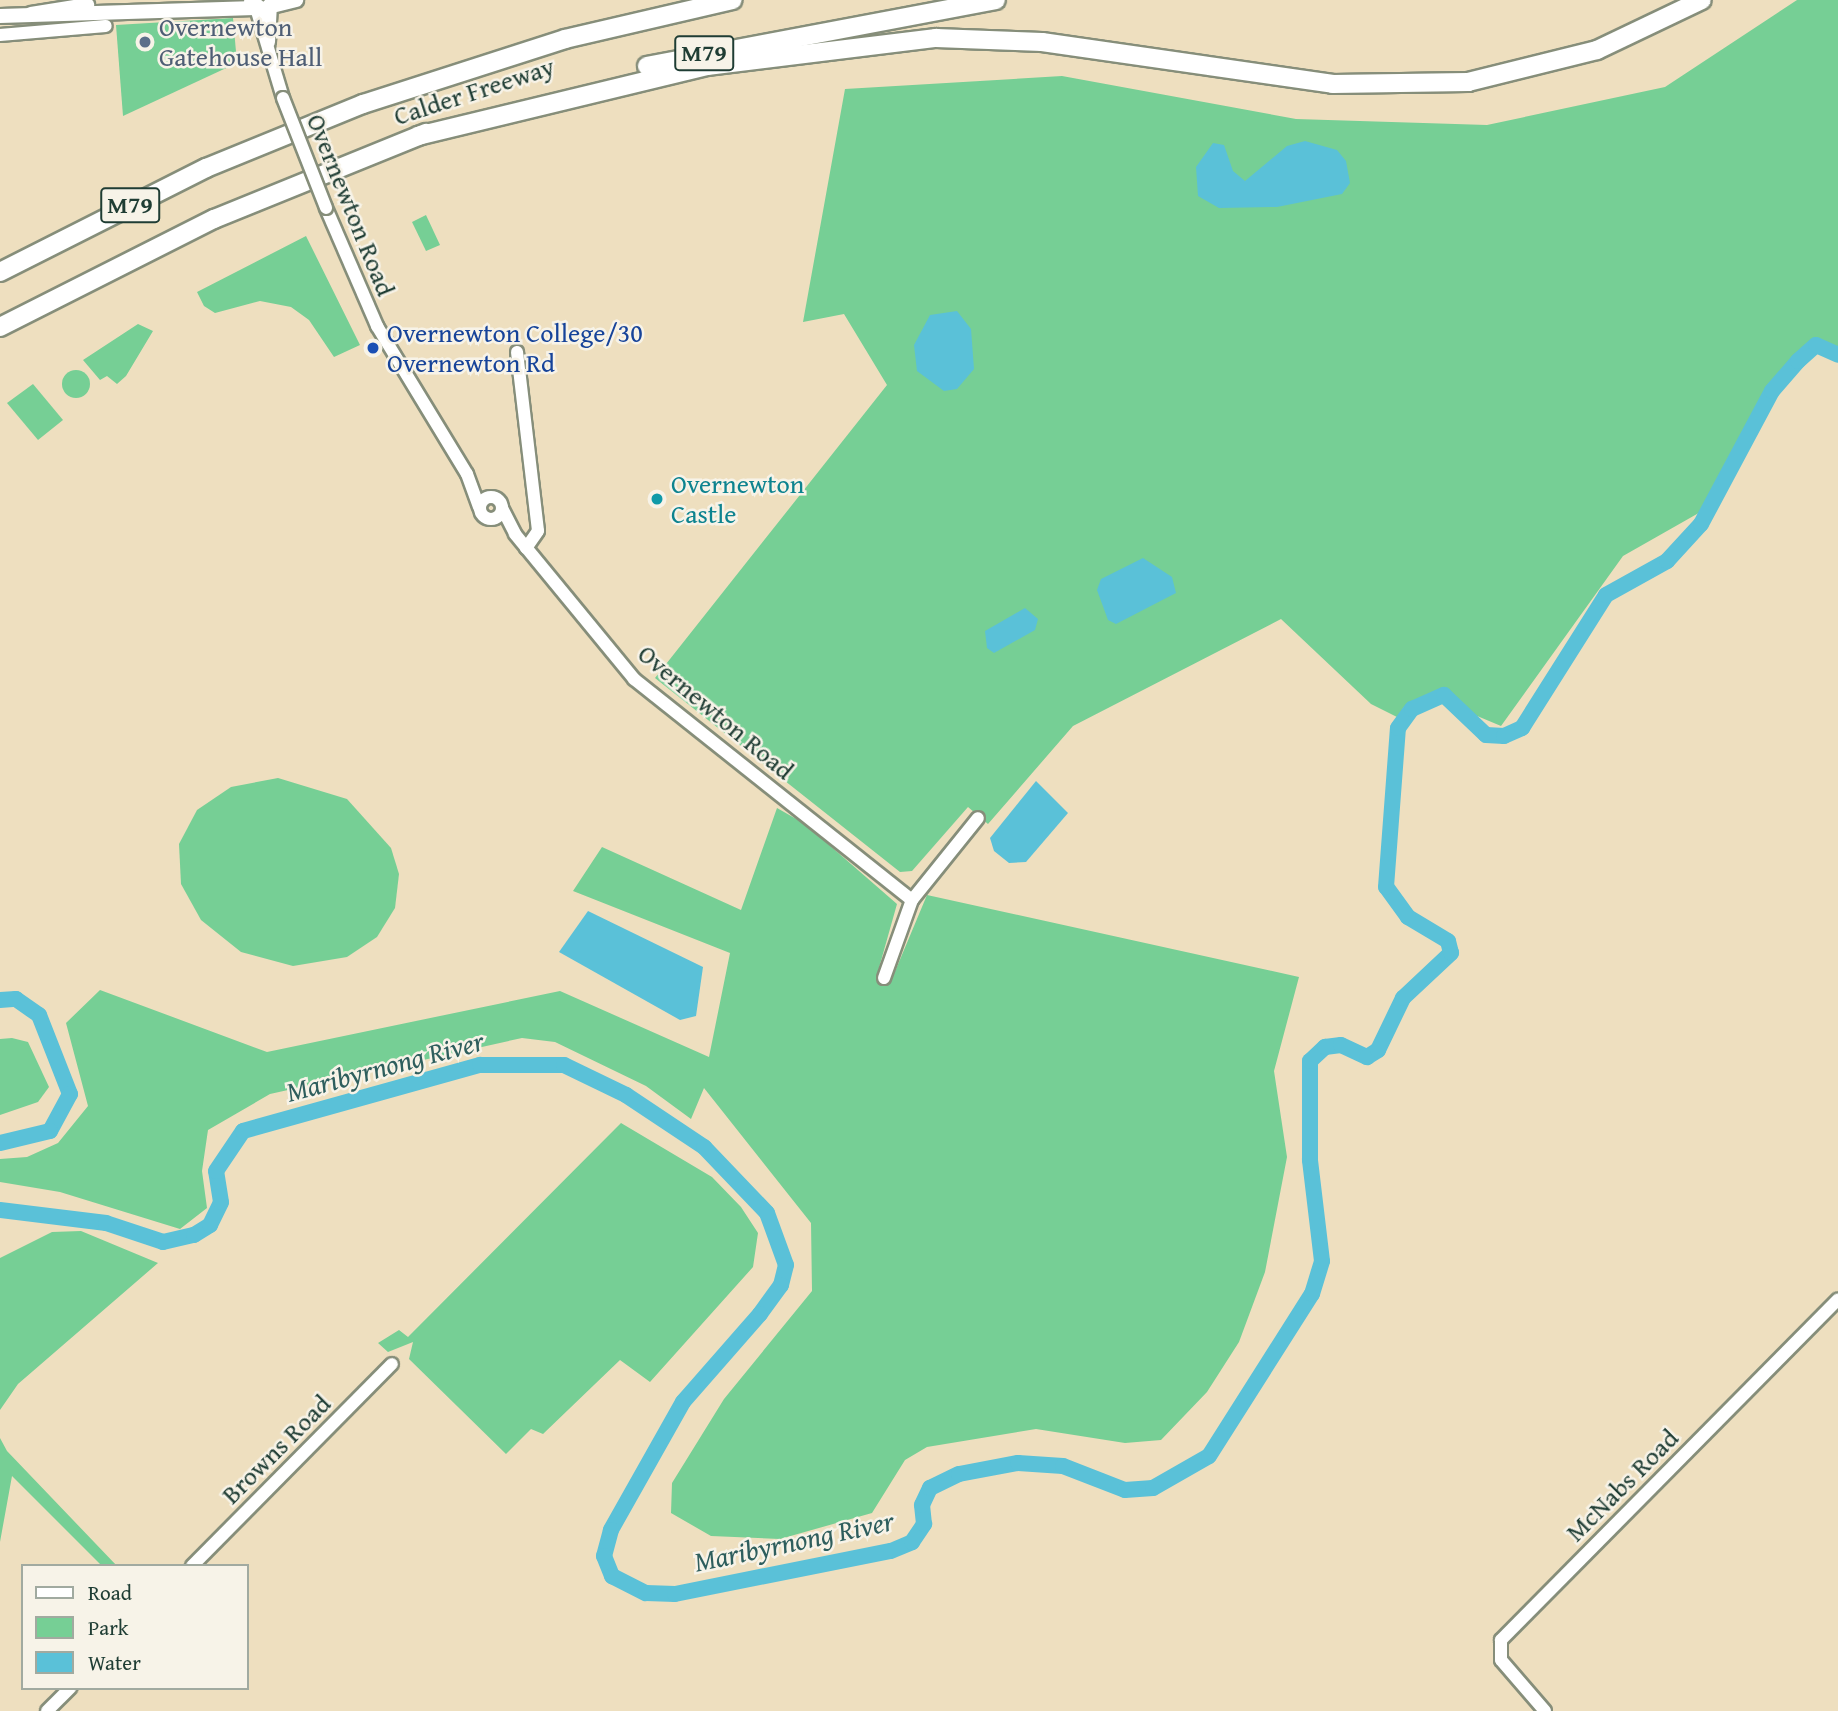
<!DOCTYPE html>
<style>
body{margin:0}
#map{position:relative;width:1838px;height:1711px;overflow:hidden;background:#eedfbf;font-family:"Gentium Book Plus",serif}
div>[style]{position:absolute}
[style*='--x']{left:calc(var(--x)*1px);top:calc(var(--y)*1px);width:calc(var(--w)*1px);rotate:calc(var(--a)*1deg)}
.green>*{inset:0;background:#76cf95}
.round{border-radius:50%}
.water>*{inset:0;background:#5ac1d8}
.river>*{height:16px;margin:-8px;padding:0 8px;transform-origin:8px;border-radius:8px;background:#5ac1d8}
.roads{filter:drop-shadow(2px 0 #868e7a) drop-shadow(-2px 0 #868e7a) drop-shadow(0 2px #868e7a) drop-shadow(0 -2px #868e7a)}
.minor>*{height:12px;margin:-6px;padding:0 6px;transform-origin:6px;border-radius:6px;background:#fff}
.minor>.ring{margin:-6px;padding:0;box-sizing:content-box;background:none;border:12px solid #fff;border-radius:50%}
.major>*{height:14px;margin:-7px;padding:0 7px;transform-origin:7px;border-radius:7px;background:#fff}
.highway>*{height:18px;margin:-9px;padding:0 9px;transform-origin:9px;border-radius:9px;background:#fff}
.bridges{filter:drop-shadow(2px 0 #868e7a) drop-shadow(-2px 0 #868e7a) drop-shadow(0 2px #868e7a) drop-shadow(0 -2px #868e7a)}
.minor-bridge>*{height:12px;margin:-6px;padding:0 6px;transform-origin:6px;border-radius:6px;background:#fff}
.dots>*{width:19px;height:19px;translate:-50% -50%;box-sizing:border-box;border:4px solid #f7f3e8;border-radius:50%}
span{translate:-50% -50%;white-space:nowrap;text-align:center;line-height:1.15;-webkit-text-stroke:5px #f7f3e8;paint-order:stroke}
.shield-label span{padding:2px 5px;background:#f7f3e8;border:2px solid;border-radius:5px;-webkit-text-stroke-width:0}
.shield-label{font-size:24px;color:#1f3d34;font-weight:700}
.service-label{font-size:26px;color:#4e5e75}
.left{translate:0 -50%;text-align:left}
.street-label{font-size:26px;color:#1f3d34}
.transit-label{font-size:26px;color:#164399}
.culture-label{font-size:26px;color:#0d838f}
.water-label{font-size:28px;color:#2e5e5d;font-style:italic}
.legend{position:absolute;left:21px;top:1564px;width:228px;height:126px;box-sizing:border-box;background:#f7f3e8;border:2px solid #a1aaa0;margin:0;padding:9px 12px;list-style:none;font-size:21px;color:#1f3d34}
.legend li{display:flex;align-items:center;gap:14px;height:35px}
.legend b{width:35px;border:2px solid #a1aaa0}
</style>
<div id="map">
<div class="green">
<i style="clip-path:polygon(1797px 0,1838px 0,1838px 347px,1796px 354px,1704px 510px,1623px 556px,1501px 726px,1427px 695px,1403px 708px,1401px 719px,1371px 704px,1281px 619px,1073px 726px,988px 824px,968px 807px,912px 871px,900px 872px,655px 678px,887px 385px,844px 314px,803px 322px,845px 89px,1062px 76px,1296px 119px,1487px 125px,1665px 87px)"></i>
<i style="clip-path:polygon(233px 18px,237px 63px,123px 116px,116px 25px)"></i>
<i style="clip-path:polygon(426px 215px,440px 245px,426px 251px,412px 222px)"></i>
<i style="clip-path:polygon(306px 236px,360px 345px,334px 357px,309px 320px,291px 307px,260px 301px,215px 313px,204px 306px,197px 292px)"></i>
<i style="clip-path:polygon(138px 324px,153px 331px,126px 376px,117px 384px,107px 376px,100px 380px,83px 360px)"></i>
<i class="round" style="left:62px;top:370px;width:28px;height:28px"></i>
<i style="clip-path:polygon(33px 384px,63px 420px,38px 440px,7px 403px)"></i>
<i style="clip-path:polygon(278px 778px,347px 799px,391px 848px,399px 874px,395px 908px,377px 937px,347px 957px,293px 966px,241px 952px,201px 920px,181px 884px,179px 844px,197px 810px,231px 787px)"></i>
<i style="clip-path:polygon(777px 808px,805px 824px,897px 904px,877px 975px,891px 981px,927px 895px,1299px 977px,1274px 1071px,1287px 1157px,1265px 1272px,1239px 1342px,1207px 1392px,1161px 1440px,1125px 1443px,1036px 1429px,927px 1447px,905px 1460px,872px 1513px,780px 1539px,711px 1536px,671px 1513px,672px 1483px,724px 1399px,812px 1291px,811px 1223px,704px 1088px,691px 1119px,646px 1086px,555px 1042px,522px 1038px,270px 1094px,208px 1130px,202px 1171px,207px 1208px,180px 1229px,60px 1192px,0 1182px,0 1159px,27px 1157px,58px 1143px,88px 1106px,66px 1023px,100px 990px,267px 1052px,560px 991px,709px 1057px,730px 953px,573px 891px,602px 847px,741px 910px)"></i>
<i style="clip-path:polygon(12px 1038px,28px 1042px,49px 1087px,38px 1102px,0 1115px,0 1039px)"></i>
<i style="clip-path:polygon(621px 1123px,712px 1177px,741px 1207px,758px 1233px,753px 1267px,650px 1382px,620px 1360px,543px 1434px,531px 1429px,506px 1454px,409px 1359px,413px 1342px,388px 1352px,378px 1343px,399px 1330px,408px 1337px)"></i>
<i style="clip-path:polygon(81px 1231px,158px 1263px,18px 1384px,0 1410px,0 1258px,52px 1232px)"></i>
<i style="clip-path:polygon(0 1438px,7px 1451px,117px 1566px,102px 1566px,12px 1476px,0 1542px)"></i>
</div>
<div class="water">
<i style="clip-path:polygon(1305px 141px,1337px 150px,1346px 161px,1350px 183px,1342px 194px,1277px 207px,1219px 208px,1198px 196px,1196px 167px,1213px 143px,1224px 145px,1233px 171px,1245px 181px,1287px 146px)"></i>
<i style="clip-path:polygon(957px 311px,971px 329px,974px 369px,957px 389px,944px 391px,917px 371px,914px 345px,930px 315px)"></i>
<i style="clip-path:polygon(1143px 558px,1172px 577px,1176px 593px,1116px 624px,1108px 620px,1097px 590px,1101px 579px)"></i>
<i style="clip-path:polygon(1025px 608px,1038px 619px,1035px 630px,994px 653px,987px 648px,985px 631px)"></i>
<i style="clip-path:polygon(1036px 781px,1068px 813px,1026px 862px,1009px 863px,994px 851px,990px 838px)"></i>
<i style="clip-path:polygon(588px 911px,703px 967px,696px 1016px,680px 1020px,559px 952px)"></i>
</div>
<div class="river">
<i style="--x:0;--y:1000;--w:16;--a:-4"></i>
<i style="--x:16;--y:999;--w:28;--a:35"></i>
<i style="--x:39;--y:1015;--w:85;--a:68.6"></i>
<i style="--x:70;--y:1094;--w:42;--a:118.4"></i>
<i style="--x:50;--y:1131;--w:51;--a:166.5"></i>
<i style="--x:0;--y:1210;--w:107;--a:7"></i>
<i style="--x:106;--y:1223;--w:60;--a:18.4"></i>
<i style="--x:163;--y:1242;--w:32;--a:-13"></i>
<i style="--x:194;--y:1235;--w:19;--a:-32"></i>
<i style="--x:210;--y:1225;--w:25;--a:-64"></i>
<i style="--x:221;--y:1202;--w:31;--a:-99"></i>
<i style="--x:216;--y:1171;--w:48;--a:-56"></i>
<i style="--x:243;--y:1131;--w:246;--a:-15.6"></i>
<i style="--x:480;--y:1065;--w:84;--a:0"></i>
<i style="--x:564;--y:1065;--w:69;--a:25.8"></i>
<i style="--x:626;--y:1095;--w:94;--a:33.7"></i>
<i style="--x:704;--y:1147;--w:91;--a:46.3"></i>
<i style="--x:767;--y:1213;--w:55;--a:69.9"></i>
<i style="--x:786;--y:1265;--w:21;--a:104"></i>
<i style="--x:781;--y:1285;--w:36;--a:126"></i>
<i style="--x:760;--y:1314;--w:117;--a:131.2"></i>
<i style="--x:683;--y:1402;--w:147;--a:119.4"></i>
<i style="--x:611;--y:1530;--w:27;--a:105"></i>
<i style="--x:604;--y:1556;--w:22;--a:68"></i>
<i style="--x:612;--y:1576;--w:38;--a:27"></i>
<i style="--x:646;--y:1593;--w:29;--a:2"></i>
<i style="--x:675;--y:1594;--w:220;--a:-11.3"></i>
<i style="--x:891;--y:1551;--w:23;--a:-23"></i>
<i style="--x:912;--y:1542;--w:22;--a:-56"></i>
<i style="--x:924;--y:1524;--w:19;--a:-96"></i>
<i style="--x:922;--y:1505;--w:19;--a:-65"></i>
<i style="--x:930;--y:1488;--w:32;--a:-26"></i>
<i style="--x:959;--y:1474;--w:60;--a:-10.6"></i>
<i style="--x:1018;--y:1463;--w:45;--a:3.8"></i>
<i style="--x:1063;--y:1466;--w:66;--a:21.2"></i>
<i style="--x:1125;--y:1490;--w:28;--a:-4"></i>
<i style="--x:1153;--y:1488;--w:64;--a:-29.7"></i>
<i style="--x:1209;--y:1456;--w:192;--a:-57.6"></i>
<i style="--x:1312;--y:1294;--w:34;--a:-73"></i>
<i style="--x:1322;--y:1261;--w:102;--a:-96.8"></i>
<i style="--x:1310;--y:1160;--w:99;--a:-90"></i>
<i style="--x:1310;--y:1061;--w:21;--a:-43"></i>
<i style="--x:1325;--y:1047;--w:16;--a:-7"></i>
<i style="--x:1341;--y:1045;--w:29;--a:25"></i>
<i style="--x:1367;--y:1057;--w:13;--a:-32"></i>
<i style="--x:1378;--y:1050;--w:58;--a:-64.3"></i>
<i style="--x:1403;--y:998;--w:66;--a:-43.2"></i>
<i style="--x:1451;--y:953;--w:12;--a:-104"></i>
<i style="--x:1448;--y:941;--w:47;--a:-149"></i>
<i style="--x:1408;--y:917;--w:37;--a:-126"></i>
<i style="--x:1386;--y:887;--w:159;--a:-85.7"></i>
<i style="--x:1398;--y:728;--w:24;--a:-54"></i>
<i style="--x:1412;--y:709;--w:35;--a:-24"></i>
<i style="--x:1444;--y:695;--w:58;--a:43.6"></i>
<i style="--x:1486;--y:735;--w:18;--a:3"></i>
<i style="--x:1504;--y:736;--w:20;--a:-24"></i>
<i style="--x:1522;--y:728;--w:157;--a:-57.7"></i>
<i style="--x:1606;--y:595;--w:70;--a:-29.1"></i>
<i style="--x:1667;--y:561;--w:50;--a:-47.4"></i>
<i style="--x:1701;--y:524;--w:151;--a:-61.9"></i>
<i style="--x:1772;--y:391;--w:40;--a:-49"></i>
<i style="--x:1798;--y:361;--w:24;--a:-42"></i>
<i style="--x:1816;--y:345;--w:24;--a:24"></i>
</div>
<div class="roads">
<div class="minor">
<i style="--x:256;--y:8;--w:94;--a:73.3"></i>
<i style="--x:0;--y:35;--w:106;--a:-4.9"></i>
<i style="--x:269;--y:42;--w:34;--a:-87"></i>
<i style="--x:326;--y:208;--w:129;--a:66.6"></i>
<i style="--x:377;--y:326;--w:173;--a:58.7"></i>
<i style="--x:467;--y:474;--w:35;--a:70"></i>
<i style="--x:517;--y:352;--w:180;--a:83.3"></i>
<i style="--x:538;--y:531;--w:21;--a:125"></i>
<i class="ring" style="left:480px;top:497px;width:10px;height:10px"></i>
<i style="--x:502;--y:508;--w:29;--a:63"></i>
<i style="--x:515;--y:534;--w:188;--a:50.6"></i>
<i style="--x:634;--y:679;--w:355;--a:38.5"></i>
<i style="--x:884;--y:978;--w:83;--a:-70.3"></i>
<i style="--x:912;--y:900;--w:105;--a:-51.2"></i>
<i style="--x:192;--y:1566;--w:284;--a:-45.3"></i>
<i style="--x:47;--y:1711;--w:33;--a:-45"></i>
<i style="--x:1545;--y:1711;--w:67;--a:-130.8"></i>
<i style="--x:1501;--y:1660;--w:20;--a:-90"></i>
<i style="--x:1501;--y:1640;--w:479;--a:-45.3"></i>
</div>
<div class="major">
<i style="--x:251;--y:1;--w:16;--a:38"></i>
<i style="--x:264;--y:11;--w:16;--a:-45"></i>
<i style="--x:272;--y:6;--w:25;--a:-14"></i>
<i style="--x:31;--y:14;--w:57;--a:-9.1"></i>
<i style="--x:0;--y:16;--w:255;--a:-1.8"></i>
</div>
<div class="highway">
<i style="--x:647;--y:66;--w:355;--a:-10.7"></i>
<i style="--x:418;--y:136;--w:297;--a:-13.6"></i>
<i style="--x:707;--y:66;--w:231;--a:-7"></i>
<i style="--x:936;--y:38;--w:106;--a:2.2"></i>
<i style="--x:1042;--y:42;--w:294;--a:8.2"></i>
<i style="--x:1333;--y:84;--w:135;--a:-0.8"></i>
<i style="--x:1468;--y:82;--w:133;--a:-13.9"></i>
<i style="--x:1597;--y:50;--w:116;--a:-25.5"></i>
<i style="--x:0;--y:272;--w:231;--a:-26.8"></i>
<i style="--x:206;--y:168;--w:170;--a:-22.2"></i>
<i style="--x:363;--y:104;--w:212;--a:-17.8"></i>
<i style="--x:565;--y:39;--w:172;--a:-13.1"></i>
<i style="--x:0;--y:327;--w:240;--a:-26.8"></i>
<i style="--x:214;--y:219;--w:229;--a:-22.1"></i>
</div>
</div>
<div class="bridges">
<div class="minor-bridge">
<i style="--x:283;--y:98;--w:118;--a:68.6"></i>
</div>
</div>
<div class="dots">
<i style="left:145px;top:42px;background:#5c6f8a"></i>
<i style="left:373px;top:348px;background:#1a4fb4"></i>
<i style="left:657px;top:499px;background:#0f9aa8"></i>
</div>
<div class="shield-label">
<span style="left:704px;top:53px">M79</span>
<span style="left:130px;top:205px">M79</span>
</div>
<div class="service-label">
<span class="left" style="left:159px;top:42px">Overnewton<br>Gatehouse Hall</span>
</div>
<div class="street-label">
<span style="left:474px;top:91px;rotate:-18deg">Calder Freeway</span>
<span style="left:351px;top:205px;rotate:68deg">Overnewton Road</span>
<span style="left:716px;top:712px;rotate:40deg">Overnewton Road</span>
<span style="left:276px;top:1449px;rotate:-45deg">Browns Road</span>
<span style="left:1622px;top:1485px;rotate:-45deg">McNabs Road</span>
</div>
<div class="transit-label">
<span class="left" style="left:387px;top:348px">Overnewton College/30<br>Overnewton Rd</span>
</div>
<div class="culture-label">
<span class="left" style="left:671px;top:499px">Overnewton<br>Castle</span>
</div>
<div class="water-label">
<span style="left:385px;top:1066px;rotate:-15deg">Maribyrnong River</span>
<span style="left:794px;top:1541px;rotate:-12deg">Maribyrnong River</span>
</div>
<ul class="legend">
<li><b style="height:9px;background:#fff"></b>Road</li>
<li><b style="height:19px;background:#76cf95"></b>Park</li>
<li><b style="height:19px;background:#5ac1d8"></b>Water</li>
</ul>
</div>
